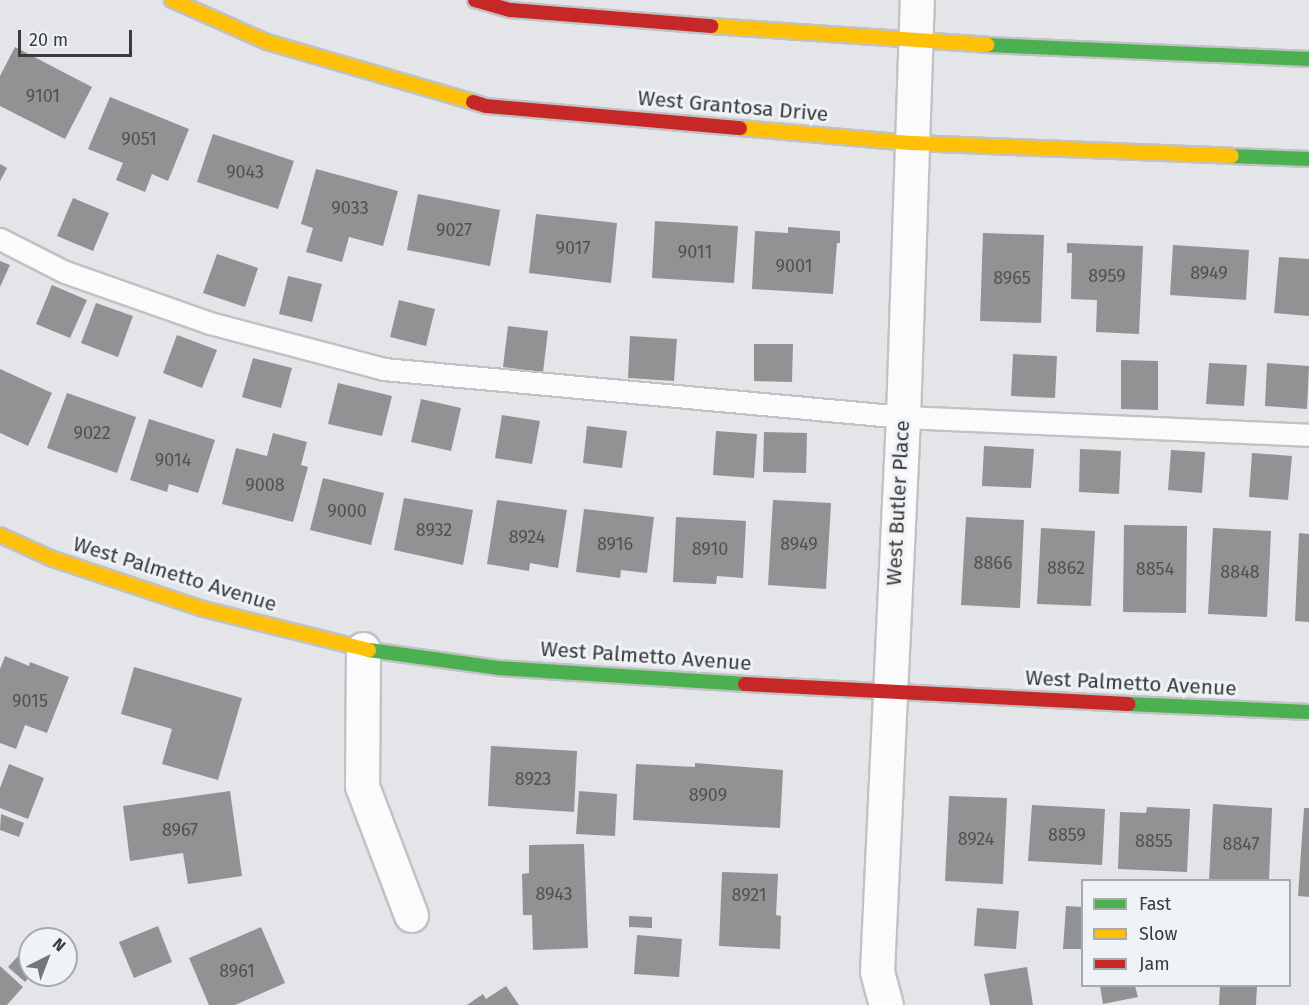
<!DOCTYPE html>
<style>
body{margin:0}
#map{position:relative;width:1309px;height:1005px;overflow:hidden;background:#e3e5e8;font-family:"Fira Sans",sans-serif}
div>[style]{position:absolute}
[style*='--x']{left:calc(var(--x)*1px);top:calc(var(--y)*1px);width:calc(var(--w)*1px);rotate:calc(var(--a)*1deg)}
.building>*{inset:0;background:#919294}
.roads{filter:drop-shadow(2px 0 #c0c2c3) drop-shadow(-2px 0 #c0c2c3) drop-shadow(0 2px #c0c2c3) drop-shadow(0 -2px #c0c2c3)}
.lane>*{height:21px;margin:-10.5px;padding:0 10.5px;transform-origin:10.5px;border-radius:10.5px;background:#fbfbfc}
.street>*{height:33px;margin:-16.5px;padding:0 16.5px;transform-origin:16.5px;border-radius:16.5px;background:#fbfbfc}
.fast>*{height:14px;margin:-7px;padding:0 7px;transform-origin:7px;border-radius:7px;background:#4caf50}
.slow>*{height:14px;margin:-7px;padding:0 7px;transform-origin:7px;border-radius:7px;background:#ffc107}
.jam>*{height:14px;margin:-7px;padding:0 7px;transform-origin:7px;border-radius:7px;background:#c62828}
span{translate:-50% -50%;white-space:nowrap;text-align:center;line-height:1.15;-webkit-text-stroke:6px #eff3f6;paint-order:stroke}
.number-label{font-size:18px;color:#505153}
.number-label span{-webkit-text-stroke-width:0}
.street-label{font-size:21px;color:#3a3b3d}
.legend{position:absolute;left:1081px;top:879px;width:210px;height:108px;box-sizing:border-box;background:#eff3f6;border:2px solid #a7a9ac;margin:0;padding:8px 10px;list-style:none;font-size:18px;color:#3a3b3d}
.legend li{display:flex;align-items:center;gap:12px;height:30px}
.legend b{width:30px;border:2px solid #a7a9ac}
.north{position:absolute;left:18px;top:927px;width:60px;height:60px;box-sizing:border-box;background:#eff3f6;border:2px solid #a7a9ac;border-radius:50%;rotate:42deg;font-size:16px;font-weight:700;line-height:24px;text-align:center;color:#3a3b3d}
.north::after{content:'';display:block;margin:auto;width:21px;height:27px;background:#757679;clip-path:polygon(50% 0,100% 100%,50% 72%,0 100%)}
.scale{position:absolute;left:18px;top:30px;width:114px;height:27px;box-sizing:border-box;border:3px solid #3a3b3d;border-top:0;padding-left:8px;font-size:18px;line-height:21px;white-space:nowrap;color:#3a3b3d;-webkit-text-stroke:4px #eff3f6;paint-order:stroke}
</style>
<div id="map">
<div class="building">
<i style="clip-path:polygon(15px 47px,92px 87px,65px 139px,0 106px,0 76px)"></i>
<i style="clip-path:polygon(110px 97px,189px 129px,168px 181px,152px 174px,145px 192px,116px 180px,123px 163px,88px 149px)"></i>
<i style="clip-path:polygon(213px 134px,294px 161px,278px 209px,197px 182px)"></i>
<i style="clip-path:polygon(0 164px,7px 168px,0 181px)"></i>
<i style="clip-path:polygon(316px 169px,398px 191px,383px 246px,349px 237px,342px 262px,306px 252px,313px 228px,301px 224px)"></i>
<i style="clip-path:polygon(418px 194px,500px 210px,490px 266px,407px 250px)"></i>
<i style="clip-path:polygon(73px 198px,109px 213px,93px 251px,57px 236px)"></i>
<i style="clip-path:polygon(536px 214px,617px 223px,611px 283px,529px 273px)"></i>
<i style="clip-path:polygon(655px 221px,738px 226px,734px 283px,652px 278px)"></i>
<i style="clip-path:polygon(788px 227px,840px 231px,840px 243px,837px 243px,833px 294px,752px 289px,755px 231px,788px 233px)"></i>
<i style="clip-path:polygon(983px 233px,1044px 235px,1041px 323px,980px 321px)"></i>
<i style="clip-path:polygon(1067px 243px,1143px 246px,1139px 334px,1096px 332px,1097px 300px,1071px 299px,1072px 253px,1067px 253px)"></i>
<i style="clip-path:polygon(1173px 245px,1249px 250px,1246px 300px,1170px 295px)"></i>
<i style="clip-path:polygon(217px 254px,258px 268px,245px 307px,203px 293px)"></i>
<i style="clip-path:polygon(1279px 257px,1309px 259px,1309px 316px,1274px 313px)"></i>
<i style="clip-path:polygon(0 261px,10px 265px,0 287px)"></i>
<i style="clip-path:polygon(288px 276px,322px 284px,312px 322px,279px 314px)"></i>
<i style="clip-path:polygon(52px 285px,87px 300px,70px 338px,36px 324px)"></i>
<i style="clip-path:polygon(399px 300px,435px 309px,426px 346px,390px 337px)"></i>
<i style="clip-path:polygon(96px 303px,133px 316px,118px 357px,81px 343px)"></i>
<i style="clip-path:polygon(508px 326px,548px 331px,543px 372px,503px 367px)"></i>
<i style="clip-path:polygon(177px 335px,217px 350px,202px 388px,163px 373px)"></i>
<i style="clip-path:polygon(630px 336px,677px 339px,674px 381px,628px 378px)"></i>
<i style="clip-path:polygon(754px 344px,793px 344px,792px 382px,754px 381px)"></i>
<i style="clip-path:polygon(1013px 354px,1057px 356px,1055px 398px,1011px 396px)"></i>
<i style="clip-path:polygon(253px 358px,292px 368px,281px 408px,242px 397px)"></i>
<i style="clip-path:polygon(1121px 360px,1158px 361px,1158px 410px,1121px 409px)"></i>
<i style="clip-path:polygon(1209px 363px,1247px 365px,1244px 406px,1206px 404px)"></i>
<i style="clip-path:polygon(1267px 363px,1309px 366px,1307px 409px,1265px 406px)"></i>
<i style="clip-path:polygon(0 369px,52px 393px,28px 446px,0 433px)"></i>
<i style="clip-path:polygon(338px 383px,392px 396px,382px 436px,328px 424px)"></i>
<i style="clip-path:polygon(67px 393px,136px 417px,117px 473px,47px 448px)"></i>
<i style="clip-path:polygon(421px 399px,461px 408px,451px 451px,411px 442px)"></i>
<i style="clip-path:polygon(502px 415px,540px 421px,532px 464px,495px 458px)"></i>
<i style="clip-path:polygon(149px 419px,215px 440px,198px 493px,169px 484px,167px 492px,130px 480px)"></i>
<i style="clip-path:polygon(587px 426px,627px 431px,622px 468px,583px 463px)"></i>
<i style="clip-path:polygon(716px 431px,757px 434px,754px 478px,713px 475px)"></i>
<i style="clip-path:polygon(764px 432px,807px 433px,806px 473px,763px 472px)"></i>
<i style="clip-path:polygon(273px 433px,307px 442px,301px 465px,308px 467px,293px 522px,222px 504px,236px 448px,267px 456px)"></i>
<i style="clip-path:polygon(984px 446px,1034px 449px,1031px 488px,982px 486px)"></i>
<i style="clip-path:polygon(1080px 449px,1121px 451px,1119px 494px,1079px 492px)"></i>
<i style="clip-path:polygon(1171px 450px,1205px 452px,1202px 493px,1168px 490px)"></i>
<i style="clip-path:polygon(1252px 453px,1292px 456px,1288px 500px,1249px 497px)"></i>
<i style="clip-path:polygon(323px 478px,384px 493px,371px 545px,310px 530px)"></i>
<i style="clip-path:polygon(404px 498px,473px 510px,463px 565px,394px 550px)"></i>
<i style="clip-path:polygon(497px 500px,567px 510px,558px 568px,530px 563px,529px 571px,487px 564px)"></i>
<i style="clip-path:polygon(773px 500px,831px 503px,826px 589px,768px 585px)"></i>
<i style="clip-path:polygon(584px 509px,654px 517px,647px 573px,621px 570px,620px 578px,576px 572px)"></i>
<i style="clip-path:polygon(676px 517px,746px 521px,743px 578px,717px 576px,716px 584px,673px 582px)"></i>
<i style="clip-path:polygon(966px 517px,1024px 520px,1020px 608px,961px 605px)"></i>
<i style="clip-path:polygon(1124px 525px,1187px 526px,1186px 613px,1123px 612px)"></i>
<i style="clip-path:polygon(1041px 528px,1095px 531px,1091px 606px,1037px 604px)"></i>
<i style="clip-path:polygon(1213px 528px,1271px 531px,1267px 617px,1208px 614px)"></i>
<i style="clip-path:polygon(1299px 533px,1309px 534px,1309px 622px,1295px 621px)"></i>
<i style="clip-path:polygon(5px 656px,29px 666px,30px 662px,69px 677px,47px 733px,25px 725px,16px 749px,0 743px,0 669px)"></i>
<i style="clip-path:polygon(134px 667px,242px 698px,218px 780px,162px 764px,172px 729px,121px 714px)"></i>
<i style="clip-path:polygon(491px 746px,577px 751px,574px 812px,488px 806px)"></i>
<i style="clip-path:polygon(695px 763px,783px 770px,780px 828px,633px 820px,636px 764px,695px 767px)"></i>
<i style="clip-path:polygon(9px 764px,44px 778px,28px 819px,0 808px,0 788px)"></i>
<i style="clip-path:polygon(230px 791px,242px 876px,188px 884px,183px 853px,130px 861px,123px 806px)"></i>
<i style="clip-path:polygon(579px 791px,617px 794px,615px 836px,576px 834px)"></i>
<i style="clip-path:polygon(949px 796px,1007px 798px,1003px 884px,945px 881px)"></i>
<i style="clip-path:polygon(1213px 804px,1272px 808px,1269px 880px,1209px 880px)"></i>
<i style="clip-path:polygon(1032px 805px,1105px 809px,1102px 865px,1028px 861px)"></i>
<i style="clip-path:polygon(1147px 807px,1190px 809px,1187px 872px,1118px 869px,1120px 812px,1146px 813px)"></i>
<i style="clip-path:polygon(1304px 808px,1309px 808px,1309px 897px,1298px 896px)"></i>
<i style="clip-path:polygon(1px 814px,24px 823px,19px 837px,0 830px)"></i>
<i style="clip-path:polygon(584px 844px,588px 948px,533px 950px,532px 915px,523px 915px,522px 874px,529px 873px,529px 845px)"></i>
<i style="clip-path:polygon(722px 872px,778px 874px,776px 915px,781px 916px,780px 949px,719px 946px)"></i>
<i style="clip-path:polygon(1066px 906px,1082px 907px,1082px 949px,1063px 949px)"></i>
<i style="clip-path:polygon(977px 908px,1019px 911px,1016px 949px,974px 946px)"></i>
<i style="clip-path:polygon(629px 916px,652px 917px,652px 928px,629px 927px)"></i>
<i style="clip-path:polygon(158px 926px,172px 962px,134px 978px,119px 942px)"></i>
<i style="clip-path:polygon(261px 927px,285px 983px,235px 1005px,209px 1005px,189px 958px)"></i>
<i style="clip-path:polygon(637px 935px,682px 939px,679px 977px,634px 974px)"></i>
<i style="clip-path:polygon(19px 955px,30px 966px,30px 976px,25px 982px,8px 967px)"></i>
<i style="clip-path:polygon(0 966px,23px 987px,7px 1005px,0 1005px)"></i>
<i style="clip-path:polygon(1027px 967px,1033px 1005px,990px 1005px,984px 974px)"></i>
<i style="clip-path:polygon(506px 986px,519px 1005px,467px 1005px,483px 994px,486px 999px)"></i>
<i style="clip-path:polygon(1100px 986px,1135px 986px,1138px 997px,1103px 1004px)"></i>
<i style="clip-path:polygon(1220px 986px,1257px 986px,1256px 1005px,1219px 1005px)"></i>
</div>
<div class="roads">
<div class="lane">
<i style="--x:0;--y:239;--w:73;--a:26.9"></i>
<i style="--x:65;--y:272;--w:154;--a:19.4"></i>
<i style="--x:210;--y:323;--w:180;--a:14.8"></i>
<i style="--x:384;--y:369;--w:521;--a:5.28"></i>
<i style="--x:903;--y:417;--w:406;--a:2.5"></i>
</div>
<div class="street">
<i style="--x:363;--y:649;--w:137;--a:90.4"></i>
<i style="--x:362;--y:786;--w:138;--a:69.2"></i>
<i style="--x:886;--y:1005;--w:35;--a:-105"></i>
<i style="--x:877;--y:971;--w:555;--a:-87.31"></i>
<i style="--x:903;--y:417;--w:417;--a:-88.1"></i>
</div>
<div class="fast">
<i style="--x:987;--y:45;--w:322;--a:2.5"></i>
<i style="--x:1232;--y:156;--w:77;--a:2.2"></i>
<i style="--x:369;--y:650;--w:130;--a:7.9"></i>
<i style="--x:498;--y:668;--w:248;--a:3.7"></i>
<i style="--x:1128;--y:704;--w:181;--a:2.5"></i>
</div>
<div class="slow">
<i style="--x:172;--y:0;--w:104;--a:23.9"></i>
<i style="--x:267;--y:42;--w:215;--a:16.2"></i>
<i style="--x:711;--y:26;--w:277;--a:3.9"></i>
<i style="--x:740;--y:128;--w:174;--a:5"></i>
<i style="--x:913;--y:143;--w:319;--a:2.3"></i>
<i style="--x:0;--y:535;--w:55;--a:24.7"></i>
<i style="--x:50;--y:558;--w:161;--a:18.4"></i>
<i style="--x:203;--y:609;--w:171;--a:13.9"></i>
</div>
<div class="jam">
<i style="--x:475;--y:0;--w:37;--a:16"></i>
<i style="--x:511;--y:10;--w:201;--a:4.6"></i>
<i style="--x:473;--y:102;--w:14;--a:17"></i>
<i style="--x:486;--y:106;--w:255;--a:5"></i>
<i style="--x:745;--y:684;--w:384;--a:3"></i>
</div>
</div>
<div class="number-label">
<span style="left:43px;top:96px">9101</span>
<span style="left:139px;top:139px">9051</span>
<span style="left:245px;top:172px">9043</span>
<span style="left:350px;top:208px">9033</span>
<span style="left:454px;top:230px">9027</span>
<span style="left:573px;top:248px">9017</span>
<span style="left:695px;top:252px">9011</span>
<span style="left:794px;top:266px">9001</span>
<span style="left:1209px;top:273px">8949</span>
<span style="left:1107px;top:276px">8959</span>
<span style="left:1012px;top:278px">8965</span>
<span style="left:92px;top:433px">9022</span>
<span style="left:173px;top:460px">9014</span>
<span style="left:265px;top:485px">9008</span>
<span style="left:347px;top:511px">9000</span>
<span style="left:434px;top:530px">8932</span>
<span style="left:527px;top:537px">8924</span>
<span style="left:615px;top:544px">8916</span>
<span style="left:799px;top:544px">8949</span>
<span style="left:710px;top:549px">8910</span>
<span style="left:993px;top:563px">8866</span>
<span style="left:1066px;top:568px">8862</span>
<span style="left:1155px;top:569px">8854</span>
<span style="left:1240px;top:572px">8848</span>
<span style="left:30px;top:701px">9015</span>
<span style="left:533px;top:779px">8923</span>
<span style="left:708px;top:795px">8909</span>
<span style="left:180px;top:830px">8967</span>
<span style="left:1067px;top:835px">8859</span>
<span style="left:976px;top:839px">8924</span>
<span style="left:1154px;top:841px">8855</span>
<span style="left:1241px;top:844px">8847</span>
<span style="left:554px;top:894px">8943</span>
<span style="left:749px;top:895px">8921</span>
<span style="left:237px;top:971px">8961</span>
</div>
<div class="street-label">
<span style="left:733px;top:106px;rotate:5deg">West Grantosa Drive</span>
<span style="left:898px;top:503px;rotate:-87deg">West Butler Place</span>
<span style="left:175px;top:574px;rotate:17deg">West Palmetto Avenue</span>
<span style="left:646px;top:656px;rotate:4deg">West Palmetto Avenue</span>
<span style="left:1131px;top:683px;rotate:3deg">West Palmetto Avenue</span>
</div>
<ul class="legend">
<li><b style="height:8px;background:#4caf50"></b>Fast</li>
<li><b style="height:8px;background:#ffc107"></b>Slow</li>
<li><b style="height:8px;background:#c62828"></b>Jam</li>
</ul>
<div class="north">N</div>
<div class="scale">20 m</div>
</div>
